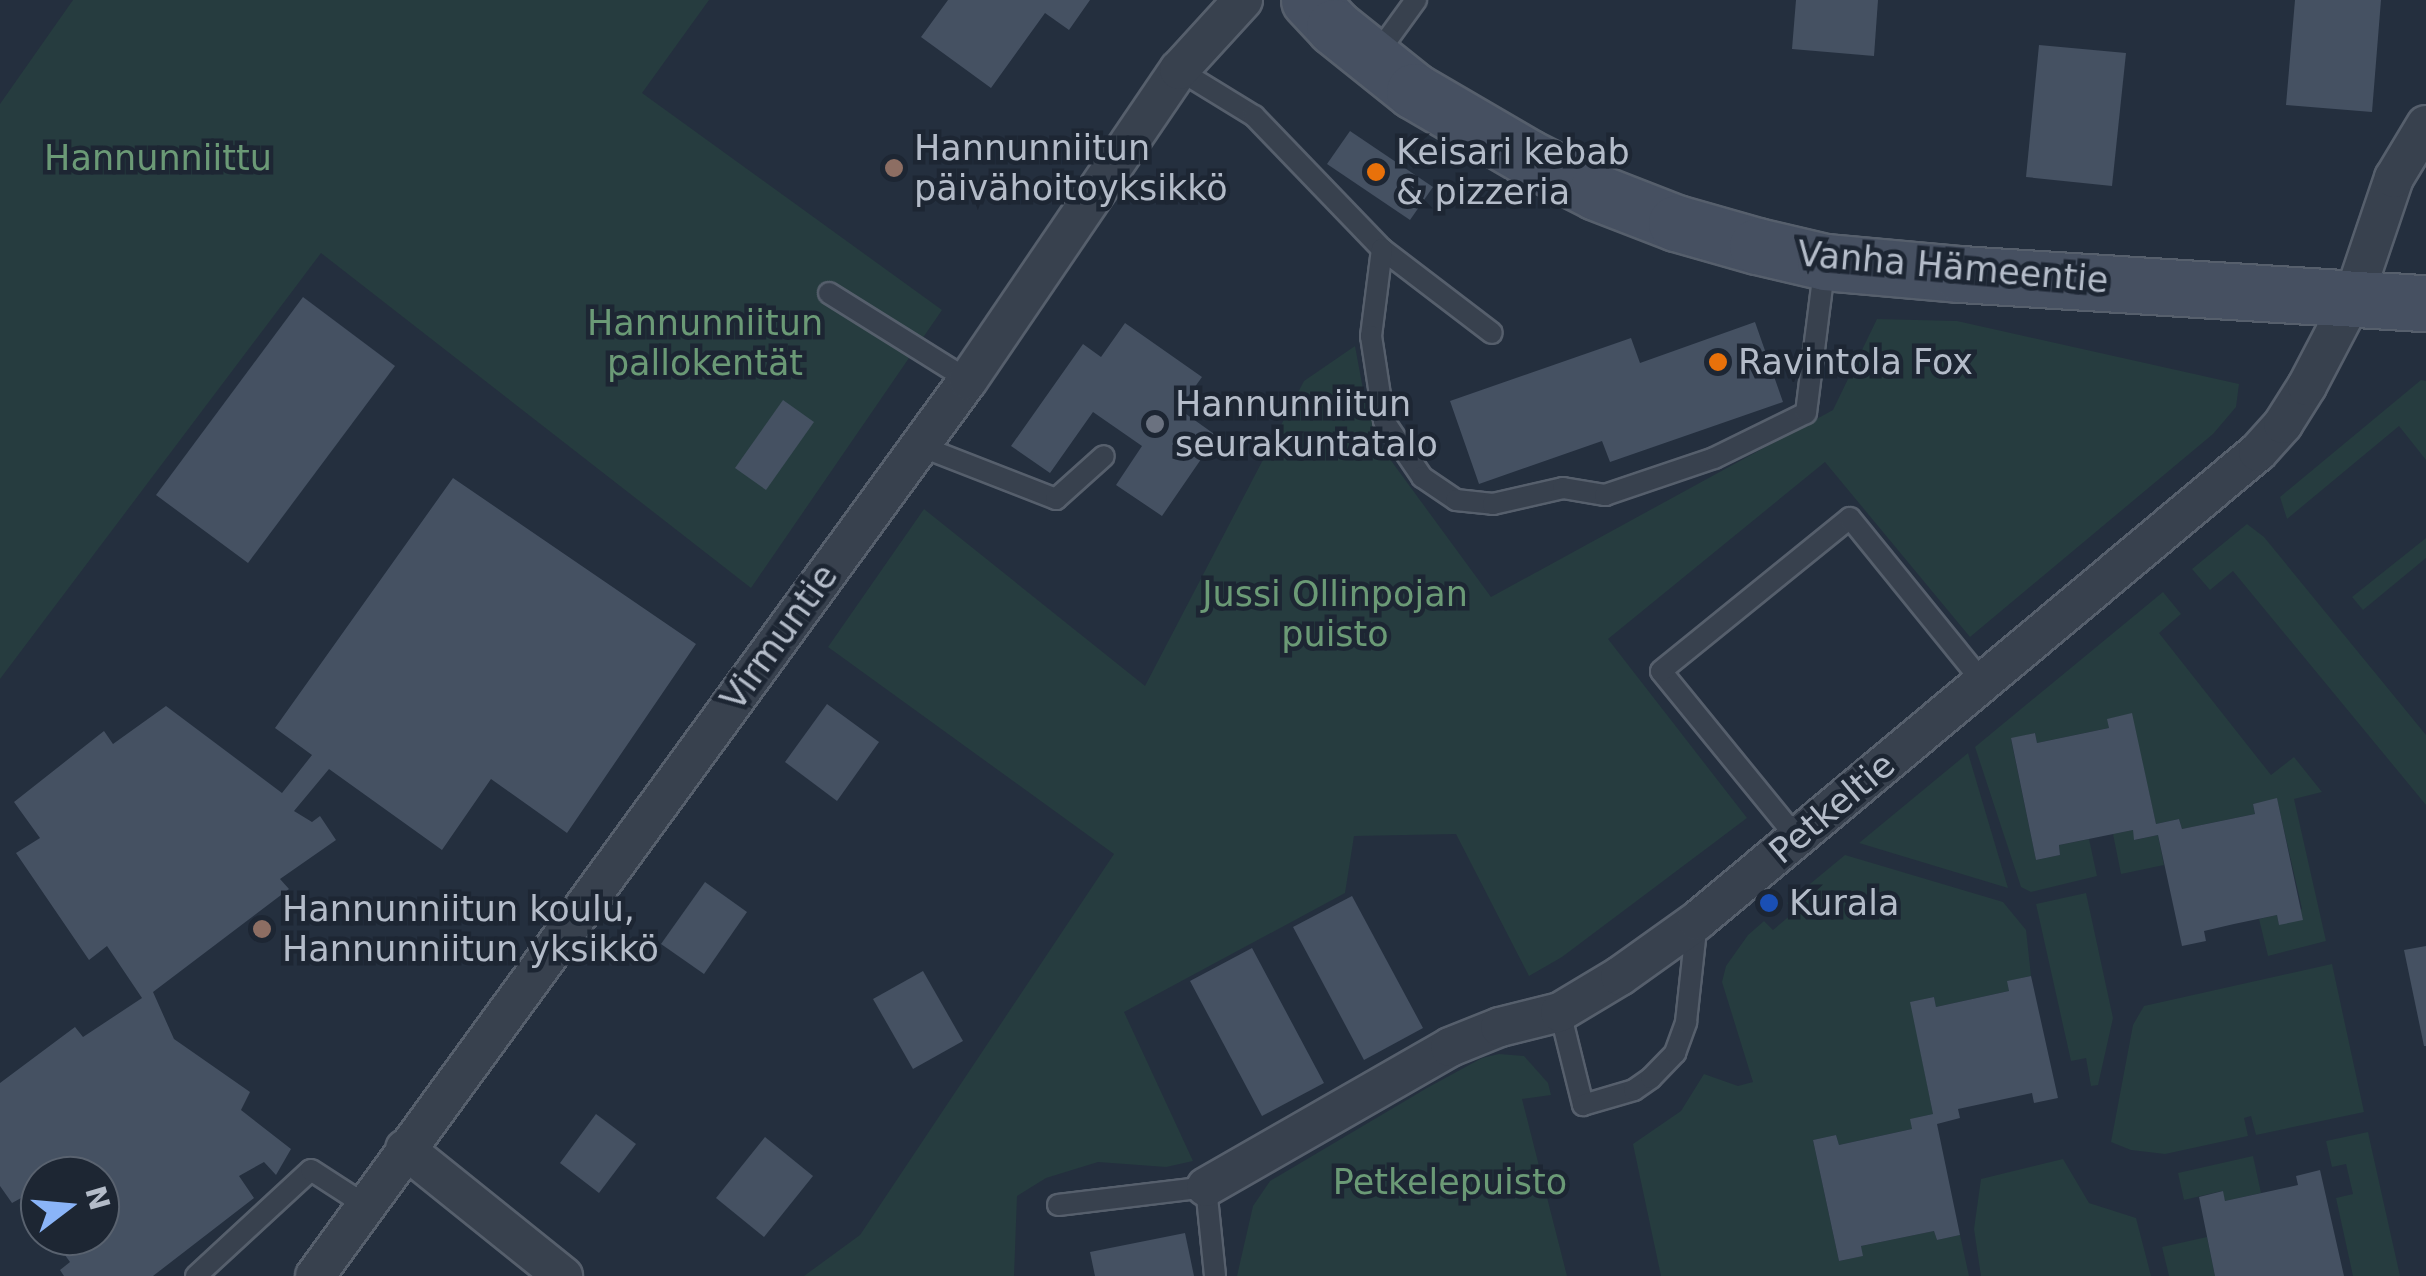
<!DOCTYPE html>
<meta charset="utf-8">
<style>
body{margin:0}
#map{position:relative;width:2426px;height:1276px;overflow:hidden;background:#242f3e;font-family:"DejaVu Sans",sans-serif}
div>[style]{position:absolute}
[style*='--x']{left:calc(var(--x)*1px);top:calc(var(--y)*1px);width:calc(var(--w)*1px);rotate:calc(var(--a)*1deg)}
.green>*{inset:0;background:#263c3f}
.building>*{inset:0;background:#455162}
.roads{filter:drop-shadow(2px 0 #565f6c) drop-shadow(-2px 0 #565f6c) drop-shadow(0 2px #565f6c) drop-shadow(0 -2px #565f6c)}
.lane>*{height:20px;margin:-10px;padding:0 10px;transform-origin:10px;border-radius:10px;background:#38414e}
.street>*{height:38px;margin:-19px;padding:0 19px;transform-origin:19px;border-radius:19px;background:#38414e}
.secondary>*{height:55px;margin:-27.5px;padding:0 27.5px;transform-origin:27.5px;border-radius:27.5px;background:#465061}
.dots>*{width:28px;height:28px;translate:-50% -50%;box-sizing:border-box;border:5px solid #1d2633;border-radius:50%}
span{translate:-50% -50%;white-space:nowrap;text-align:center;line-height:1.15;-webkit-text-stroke:9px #1d2633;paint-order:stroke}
.poi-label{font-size:35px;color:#b4bcc9}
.left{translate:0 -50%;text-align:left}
.park-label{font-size:35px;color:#6b9a76}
.street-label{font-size:35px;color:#b4bcc9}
.north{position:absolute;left:20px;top:1156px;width:100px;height:100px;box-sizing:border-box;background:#1d2633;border:2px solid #59626f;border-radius:50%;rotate:74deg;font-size:28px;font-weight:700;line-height:40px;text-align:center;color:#b4bcc9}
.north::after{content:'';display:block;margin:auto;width:35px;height:45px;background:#8ab4f8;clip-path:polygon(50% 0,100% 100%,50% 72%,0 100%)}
</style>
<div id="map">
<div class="green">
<i style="clip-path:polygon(73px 0,709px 0,642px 93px,942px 310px,751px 588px,321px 253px,0 679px,0 104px)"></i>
<i style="clip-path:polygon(1877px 319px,1957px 321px,2239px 384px,2236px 407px,2213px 434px,1970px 637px,1825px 462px,1608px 639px,1747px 818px,1562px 957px,1529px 976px,1456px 834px,1354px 836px,1345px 893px,1124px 1012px,1193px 1161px,1166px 1167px,1098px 1162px,1046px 1178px,1017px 1196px,1014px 1276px,804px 1276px,860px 1235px,1114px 854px,828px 647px,924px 509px,1145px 686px,1304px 381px,1355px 346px,1365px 400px,1384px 451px,1491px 597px,1833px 410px)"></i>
<i style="clip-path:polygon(2421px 380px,2426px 381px,2426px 460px,2399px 426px,2287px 519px,2280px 497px)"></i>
<i style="clip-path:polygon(2247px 524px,2264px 537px,2426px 735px,2426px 805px,2233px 571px,2210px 590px,2192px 569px)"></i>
<i style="clip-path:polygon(2426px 538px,2426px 558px,2363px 610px,2352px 597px)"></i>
<i style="clip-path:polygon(2163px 592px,2181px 614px,2159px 633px,2271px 775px,2294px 757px,2322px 792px,2294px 799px,2326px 941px,2268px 956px,2259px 919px,2277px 915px,2279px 924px,2302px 909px,2277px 799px,2253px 804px,2255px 814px,2182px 829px,2179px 819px,2156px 824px,2131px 714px,2108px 719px,2109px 728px,2037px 743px,2035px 733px,2011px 739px,2036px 860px,2060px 855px,2059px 845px,2089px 839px,2097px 876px,2031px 892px,2021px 887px,1975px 747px)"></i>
<i style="clip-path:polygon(1968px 753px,2008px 888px,1859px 843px)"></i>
<i style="clip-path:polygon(2133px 830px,2135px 840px,2158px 835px,2164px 865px,2121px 874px,2113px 834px)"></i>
<i style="clip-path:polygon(1845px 855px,2003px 902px,2026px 930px,2031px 976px,2008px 981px,2009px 991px,1936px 1007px,1934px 997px,1911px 1002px,1933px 1114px,1911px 1119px,1912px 1129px,1839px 1145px,1836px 1135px,1813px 1140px,1839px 1261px,1862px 1256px,1861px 1246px,1934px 1231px,1937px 1240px,1960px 1235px,1969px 1276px,1661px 1276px,1633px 1144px,1681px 1111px,1704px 1074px,1738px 1086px,1753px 1082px,1722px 982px,1726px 966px,1748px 935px,1764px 921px,1773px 930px,1793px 913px,1787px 903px)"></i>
<i style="clip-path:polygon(2086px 893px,2113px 1018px,2098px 1085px,2091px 1086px,2086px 1058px,2071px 1061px,2036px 904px)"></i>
<i style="clip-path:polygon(2332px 964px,2364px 1112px,2256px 1135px,2251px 1116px,2244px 1118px,2248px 1136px,2165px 1154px,2131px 1150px,2111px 1142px,2133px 1025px,2144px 1006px)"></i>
<i style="clip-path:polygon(1499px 1054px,1524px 1056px,1548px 1083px,1551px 1095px,1522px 1099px,1567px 1276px,1237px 1276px,1253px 1206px,1270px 1181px,1427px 1088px,1482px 1058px)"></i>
<i style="clip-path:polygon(2368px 1132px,2371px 1146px,2400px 1276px,2353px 1276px,2336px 1198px,2353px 1194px,2346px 1164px,2332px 1167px,2326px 1141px)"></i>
<i style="clip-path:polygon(2253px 1156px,2261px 1193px,2225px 1201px,2222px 1191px,2184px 1200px,2178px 1173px)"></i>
<i style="clip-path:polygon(2063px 1159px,2089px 1203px,2136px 1218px,2151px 1276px,1981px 1276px,1974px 1229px,1981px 1179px)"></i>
<i style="clip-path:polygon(2207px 1237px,2215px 1276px,2169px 1276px,2162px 1247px)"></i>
</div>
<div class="building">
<i style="clip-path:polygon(948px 0,1090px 0,1069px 30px,1045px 13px,991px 88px,921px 37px)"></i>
<i style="clip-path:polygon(1796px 0,1878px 0,1874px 56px,1792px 49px)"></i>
<i style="clip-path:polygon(2295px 0,2381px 0,2372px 112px,2286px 105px)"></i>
<i style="clip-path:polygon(2039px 45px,2126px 53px,2112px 186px,2026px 177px)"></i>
<i style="clip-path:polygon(1350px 131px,1433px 187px,1410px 220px,1327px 164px)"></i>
<i style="clip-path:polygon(303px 297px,395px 366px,248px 563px,156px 495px)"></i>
<i style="clip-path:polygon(1755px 322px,1783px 402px,1610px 462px,1602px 441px,1479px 484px,1450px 401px,1631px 338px,1640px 363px)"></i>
<i style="clip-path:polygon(1125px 323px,1202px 377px,1179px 409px,1217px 436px,1162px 516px,1116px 485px,1142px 446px,1093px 412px,1050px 473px,1011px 446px,1083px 344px,1101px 357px)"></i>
<i style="clip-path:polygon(783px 400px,814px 422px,766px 490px,735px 468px)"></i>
<i style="clip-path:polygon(453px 478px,696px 644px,567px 833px,491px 779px,442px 850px,329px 769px,294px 811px,312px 822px,320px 816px,336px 840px,280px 879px,289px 889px,153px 992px,174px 1039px,250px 1092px,241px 1110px,291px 1149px,276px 1175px,264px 1162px,239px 1176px,254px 1198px,153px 1276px,64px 1276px,60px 1270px,70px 1262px,51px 1236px,100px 1236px,100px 1176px,40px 1176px,40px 1220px,23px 1197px,12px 1203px,0 1186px,0 1083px,75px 1027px,83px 1037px,142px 998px,107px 946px,89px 960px,16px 853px,40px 838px,14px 802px,104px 731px,113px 744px,166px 706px,282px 793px,312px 755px,275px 728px)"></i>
<i style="clip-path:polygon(827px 704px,879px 742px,837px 801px,785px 762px)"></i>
<i style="clip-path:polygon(2132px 713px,2156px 824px,2179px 819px,2182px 829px,2255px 814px,2253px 804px,2277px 798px,2303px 920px,2279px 925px,2277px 915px,2234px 924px,2204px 931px,2206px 941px,2182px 946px,2158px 835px,2134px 840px,2133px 830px,2059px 845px,2060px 855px,2036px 860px,2011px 738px,2035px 733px,2037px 743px,2109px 728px,2107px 719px)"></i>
<i style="clip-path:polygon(705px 882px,747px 912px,704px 974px,661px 944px)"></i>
<i style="clip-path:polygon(1352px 896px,1423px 1028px,1364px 1060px,1293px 927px)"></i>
<i style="clip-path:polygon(2426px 946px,2426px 1046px,2424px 1046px,2404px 950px)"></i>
<i style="clip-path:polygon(1252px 948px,1324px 1083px,1262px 1116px,1190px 981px)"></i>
<i style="clip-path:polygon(923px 971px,963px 1041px,913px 1069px,873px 999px)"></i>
<i style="clip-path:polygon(2031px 976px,2058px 1098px,2034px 1103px,2032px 1093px,2009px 1098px,1958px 1109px,1960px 1118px,1937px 1124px,1960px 1235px,1937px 1240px,1934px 1231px,1861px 1246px,1863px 1256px,1839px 1261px,1813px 1140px,1836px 1135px,1839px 1145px,1912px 1129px,1910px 1119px,1933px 1114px,1910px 1002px,1934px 997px,1936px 1007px,2009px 991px,2007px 981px)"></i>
<i style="clip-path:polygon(596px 1114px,636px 1144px,599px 1193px,560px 1163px)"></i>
<i style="clip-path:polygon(765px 1137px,813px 1176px,764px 1237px,716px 1198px)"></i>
<i style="clip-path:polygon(2320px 1170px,2344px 1276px,2215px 1276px,2199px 1197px,2223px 1191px,2225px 1201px,2298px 1185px,2296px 1176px)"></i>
<i style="clip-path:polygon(1185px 1233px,1194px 1276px,1095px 1276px,1090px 1252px)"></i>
</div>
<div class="roads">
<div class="lane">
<i style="--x:1374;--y:58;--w:72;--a:-54.1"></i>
<i style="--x:1179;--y:70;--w:88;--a:31.5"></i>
<i style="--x:1254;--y:116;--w:185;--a:46.1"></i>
<i style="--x:1382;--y:249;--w:138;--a:37.4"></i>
<i style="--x:1382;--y:249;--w:88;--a:97.2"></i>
<i style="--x:1371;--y:336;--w:86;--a:81.3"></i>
<i style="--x:1384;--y:421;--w:68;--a:55.8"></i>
<i style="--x:1422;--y:477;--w:41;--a:34.1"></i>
<i style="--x:1456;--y:500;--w:37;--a:6"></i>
<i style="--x:1493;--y:504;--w:72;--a:-12.9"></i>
<i style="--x:1563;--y:488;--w:43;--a:9.5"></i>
<i style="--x:1605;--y:495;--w:115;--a:-18.7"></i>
<i style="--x:1714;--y:458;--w:102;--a:-26.1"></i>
<i style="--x:1806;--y:413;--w:151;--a:-82.8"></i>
<i style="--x:829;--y:293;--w:164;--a:32"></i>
<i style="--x:920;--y:446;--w:146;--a:21.3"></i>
<i style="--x:1056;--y:499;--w:64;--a:-41.9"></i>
<i style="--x:1797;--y:838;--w:215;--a:-129.2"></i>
<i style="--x:1661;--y:671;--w:243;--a:-39"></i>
<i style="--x:1850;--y:518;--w:211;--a:51"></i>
<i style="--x:1560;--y:1012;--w:96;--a:76.1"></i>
<i style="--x:1583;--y:1105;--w:53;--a:-16.4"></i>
<i style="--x:1634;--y:1090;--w:21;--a:-35"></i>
<i style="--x:1651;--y:1078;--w:35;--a:-46"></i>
<i style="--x:1675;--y:1053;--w:33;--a:-70"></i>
<i style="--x:1686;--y:1022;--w:102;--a:-83.8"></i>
<i style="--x:1058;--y:1205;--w:149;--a:-6.9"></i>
<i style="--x:1206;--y:1187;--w:89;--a:84.2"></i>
<i style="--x:196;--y:1276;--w:156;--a:-42.7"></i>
<i style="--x:311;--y:1170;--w:64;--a:32.9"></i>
</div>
<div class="street">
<i style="--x:405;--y:1149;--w:203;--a:38.8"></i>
<i style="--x:1206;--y:1187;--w:281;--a:-29.8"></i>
<i style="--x:1450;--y:1047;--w:54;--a:-21.8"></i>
<i style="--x:1500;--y:1027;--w:62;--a:-14"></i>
<i style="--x:1560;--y:1012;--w:70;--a:-31"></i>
<i style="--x:1620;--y:976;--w:95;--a:-35.5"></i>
<i style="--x:1697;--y:921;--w:731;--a:-39.9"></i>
<i style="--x:2258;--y:452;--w:38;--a:-48"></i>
<i style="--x:2283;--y:424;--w:45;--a:-57.7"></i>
<i style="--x:2307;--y:386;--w:102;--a:-62.4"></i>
<i style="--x:2354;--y:296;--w:125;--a:-71.3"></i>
<i style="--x:2394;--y:178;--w:62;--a:-58.9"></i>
<i style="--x:315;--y:1276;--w:1109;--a:-53.92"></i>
<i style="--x:968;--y:380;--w:375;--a:-55.8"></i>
<i style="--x:1179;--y:70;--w:95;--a:-47.6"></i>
</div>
<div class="secondary">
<i style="--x:1309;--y:0;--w:37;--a:47"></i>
<i style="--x:1334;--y:27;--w:102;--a:38.7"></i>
<i style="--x:1414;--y:91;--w:131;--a:30.3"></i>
<i style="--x:1527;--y:157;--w:77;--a:26.9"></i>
<i style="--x:1596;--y:192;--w:86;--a:21.2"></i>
<i style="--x:1676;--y:223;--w:84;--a:15.9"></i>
<i style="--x:1757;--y:246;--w:70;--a:13.2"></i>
<i style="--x:1825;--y:262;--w:136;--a:5.1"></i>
<i style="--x:1960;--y:274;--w:467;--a:3.6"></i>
</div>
</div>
<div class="dots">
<i style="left:894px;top:168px;background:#8d6e63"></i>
<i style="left:1376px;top:172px;background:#e8710a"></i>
<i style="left:1718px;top:362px;background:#e8710a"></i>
<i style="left:1155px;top:424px;background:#6b7280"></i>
<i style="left:1769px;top:903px;background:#1a4fb4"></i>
<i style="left:262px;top:929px;background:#8d6e63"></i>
</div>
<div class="poi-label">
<span class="left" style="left:914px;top:168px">Hannunniitun<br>päivähoitoyksikkö</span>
<span class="left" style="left:1396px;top:172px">Keisari kebab<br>&amp; pizzeria</span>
<span class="left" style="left:1738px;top:362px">Ravintola Fox</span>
<span class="left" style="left:1175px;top:424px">Hannunniitun<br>seurakuntatalo</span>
<span class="left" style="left:1789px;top:903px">Kurala</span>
<span class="left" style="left:282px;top:929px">Hannunniitun koulu,<br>Hannunniitun yksikkö</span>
</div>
<div class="park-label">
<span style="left:158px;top:158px">Hannunniittu</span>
<span style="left:705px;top:343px">Hannunniitun<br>pallokentät</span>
<span style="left:1335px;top:614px">Jussi Ollinpojan<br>puisto</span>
<span style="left:1450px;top:1182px">Petkelepuisto</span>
</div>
<div class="street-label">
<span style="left:1953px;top:267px;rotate:5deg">Vanha Hämeentie</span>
<span style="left:779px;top:637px;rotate:-54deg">Virmuntie</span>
<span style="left:1832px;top:808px;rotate:-40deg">Petkeltie</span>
</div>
<div class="north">N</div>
</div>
